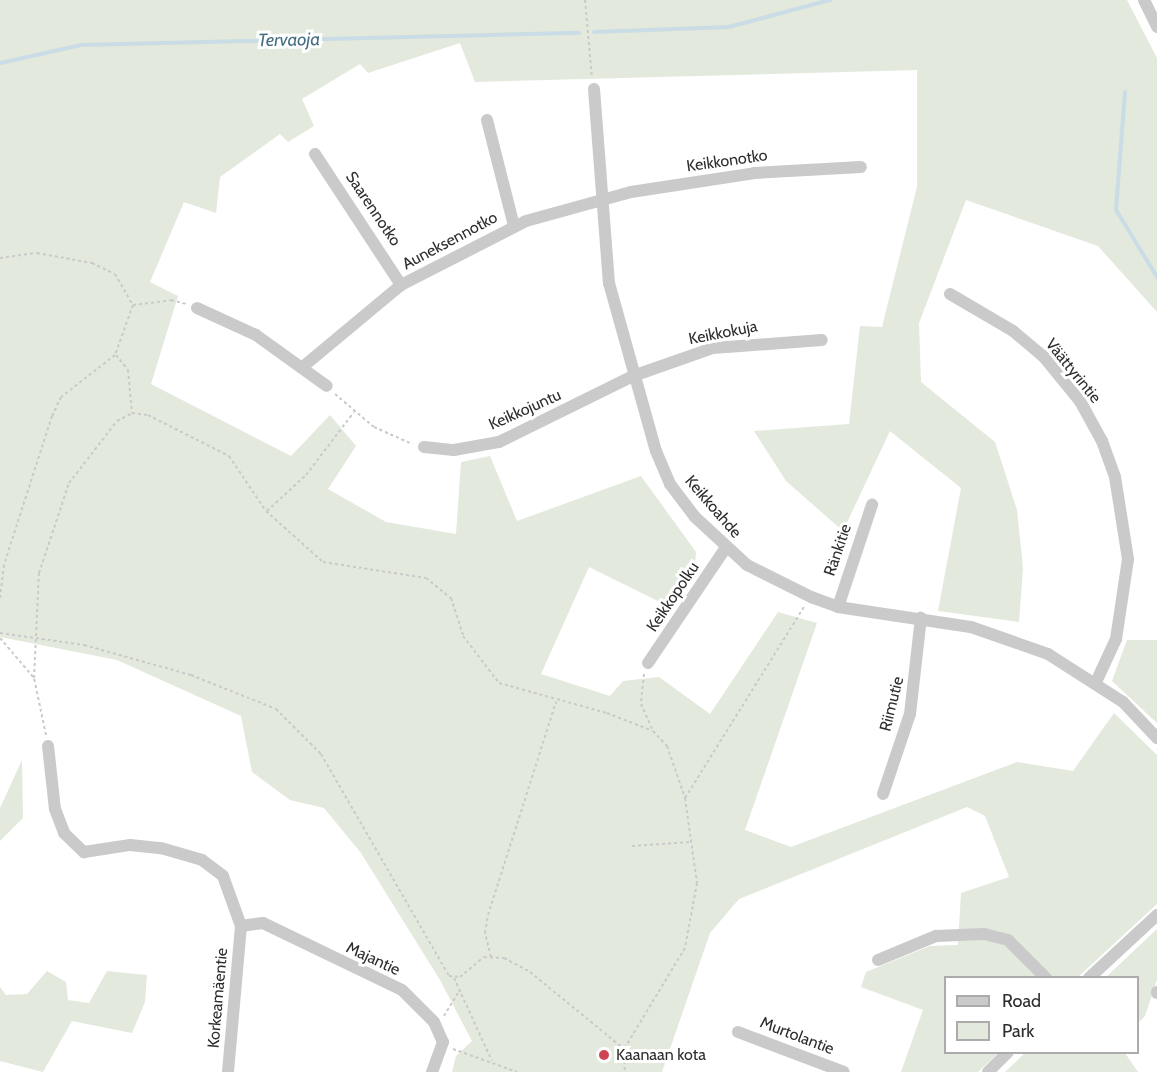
<!DOCTYPE html>
<meta charset="utf-8">
<style>
body{margin:0}
#map{position:relative;width:1157px;height:1072px;overflow:hidden;background:#fff;font-family:Cabin,sans-serif}
div>[style]{position:absolute}
[style*='--x']{left:calc(var(--x)*1px);top:calc(var(--y)*1px);width:calc(var(--w)*1px);rotate:calc(var(--a)*1deg)}
.green>*{inset:0;background:#e3e9dc}
.stream>*{height:4px;margin:-2px;padding:0 2px;transform-origin:2px;border-radius:2px;background:#cadce6}
.path>*{height:2px;margin-top:-1px;transform-origin:0;background:repeating-linear-gradient(90deg,#cacaca 0 3px,transparent 0 6px)}
.minor>*{height:12px;margin:-6px;padding:0 6px;transform-origin:6px;border-radius:6px;background:#cacaca}
.dots>*{width:16px;height:16px;translate:-50% -50%;box-sizing:border-box;border:3px solid #fff;border-radius:50%}
span{translate:-50% -50%;white-space:nowrap;text-align:center;line-height:1.15;-webkit-text-stroke:6px #fff;paint-order:stroke}
.street-label{font-size:16px;color:#2d2d2d}
.poi-label{font-size:16px;color:#2d2d2d}
.left{translate:0 -50%;text-align:left}
.water-label{font-size:18px;color:#456e84;font-style:italic}
.legend{position:absolute;left:944px;top:976px;width:195px;height:78px;box-sizing:border-box;background:#fff;border:2px solid #ababab;margin:0;padding:8px 10px;list-style:none;font-size:18px;color:#2d2d2d}
.legend li{display:flex;align-items:center;gap:12px;height:30px}
.legend b{width:30px;border:2px solid #ababab}
</style>
<div id="map">
<div class="green">
<i style="clip-path:polygon(0 0,1127px 0,1157px 58px,1157px 312px,1098px 246px,966px 200px,919px 323px,921px 382px,995px 442px,1017px 510px,1023px 568px,1019px 622px,938px 611px,961px 488px,890px 431px,843px 531px,786px 481px,754px 431px,849px 424px,860px 326px,882px 327px,917px 187px,917px 70px,475px 82px,460px 43px,368px 73px,360px 64px,302px 99px,314px 126px,288px 142px,280px 134px,220px 177px,216px 213px,184px 202px,150px 282px,178px 296px,151px 384px,291px 456px,330px 415px,356px 446px,328px 489px,386px 522px,456px 534px,461px 462px,490px 456px,517px 521px,641px 476px,696px 552px,695px 566px,666px 605px,589px 567px,541px 674px,610px 696px,623px 681px,659px 677px,710px 714px,778px 612px,817px 623px,745px 830px,791px 847px,1017px 762px,1073px 771px,1114px 713px,1157px 755px,1157px 904px,1078px 977px,946px 978px,946px 1052px,998px 1053px,978px 1072px,901px 1072px,923px 1010px,861px 987px,866px 972px,930px 946px,958px 945px,961px 893px,1009px 877px,985px 816px,967px 807px,739px 899px,710px 933px,662px 1072px,452px 1072px,456px 1056px,472px 1041px,440px 980px,361px 853px,324px 808px,290px 800px,252px 772px,241px 716px,117px 660px,0 637px)"></i>
<i style="clip-path:polygon(1127px 640px,1157px 640px,1157px 723px,1112px 681px)"></i>
<i style="clip-path:polygon(22px 760px,23px 818px,0 841px,0 808px)"></i>
<i style="clip-path:polygon(1157px 929px,1157px 980px,1145px 1016px,1138px 1023px,1138px 978px,1105px 978px)"></i>
<i style="clip-path:polygon(47px 971px,66px 982px,68px 1000px,89px 1003px,107px 971px,147px 975px,145px 1002px,132px 1033px,72px 1021px,43px 1072px,0 1061px,0 987px,6px 995px,27px 994px)"></i>
<i style="clip-path:polygon(1025px 1053px,1125px 1053px,1138px 1072px,1005px 1072px)"></i>
</div>
<div class="stream">
<i style="--x:594;--y:32;--w:135;--a:-2.1"></i>
<i style="--x:729;--y:27;--w:105;--a:-15"></i>
<i style="--x:0;--y:63;--w:83;--a:-12.5"></i>
<i style="--x:81;--y:45;--w:498;--a:-1.4"></i>
<i style="--x:1125;--y:92;--w:118;--a:94.4"></i>
<i style="--x:1116;--y:210;--w:79;--a:58.5"></i>
</div>
<div class="path">
<i style="--x:585;--y:0;--w:78;--a:84.9"></i>
<i style="--x:0;--y:258;--w:37;--a:-8"></i>
<i style="--x:37;--y:253;--w:56;--a:10.3"></i>
<i style="--x:92;--y:263;--w:25;--a:26"></i>
<i style="--x:115;--y:274;--w:36;--a:60"></i>
<i style="--x:133;--y:305;--w:53;--a:109.8"></i>
<i style="--x:115;--y:355;--w:68;--a:142.1"></i>
<i style="--x:61;--y:397;--w:21;--a:115"></i>
<i style="--x:52;--y:416;--w:157;--a:107.9"></i>
<i style="--x:4;--y:565;--w:33;--a:97"></i>
<i style="--x:133;--y:305;--w:38;--a:-7"></i>
<i style="--x:171;--y:300;--w:16;--a:15"></i>
<i style="--x:116;--y:355;--w:19;--a:51"></i>
<i style="--x:128;--y:370;--w:43;--a:84.7"></i>
<i style="--x:335;--y:394;--w:51;--a:40.2"></i>
<i style="--x:374;--y:427;--w:42;--a:24.1"></i>
<i style="--x:267;--y:511;--w:53;--a:-42.7"></i>
<i style="--x:306;--y:475;--w:79;--a:-52.7"></i>
<i style="--x:0;--y:633;--w:85;--a:8.1"></i>
<i style="--x:84;--y:645;--w:111;--a:15.7"></i>
<i style="--x:191;--y:675;--w:92;--a:21.8"></i>
<i style="--x:276;--y:709;--w:64;--a:45"></i>
<i style="--x:321;--y:754;--w:256;--a:60"></i>
<i style="--x:449;--y:976;--w:11;--a:5"></i>
<i style="--x:460;--y:977;--w:31;--a:-40"></i>
<i style="--x:484;--y:957;--w:20;--a:3"></i>
<i style="--x:504;--y:958;--w:30;--a:28"></i>
<i style="--x:530;--y:972;--w:122;--a:39.3"></i>
<i style="--x:0;--y:638;--w:52;--a:49.6"></i>
<i style="--x:644;--y:674;--w:30;--a:96"></i>
<i style="--x:641;--y:704;--w:30;--a:66"></i>
<i style="--x:46;--y:735;--w:58;--a:-101.9"></i>
<i style="--x:34;--y:678;--w:105;--a:-87.3"></i>
<i style="--x:39;--y:573;--w:95;--a:-71.6"></i>
<i style="--x:69;--y:483;--w:78;--a:-52.3"></i>
<i style="--x:117;--y:421;--w:17;--a:-28"></i>
<i style="--x:132;--y:413;--w:16;--a:7"></i>
<i style="--x:148;--y:415;--w:91;--a:26.8"></i>
<i style="--x:229;--y:456;--w:66;--a:56.1"></i>
<i style="--x:266;--y:511;--w:76;--a:41.8"></i>
<i style="--x:323;--y:562;--w:104;--a:8.8"></i>
<i style="--x:426;--y:578;--w:32;--a:39"></i>
<i style="--x:451;--y:598;--w:40;--a:72"></i>
<i style="--x:463;--y:636;--w:59;--a:52.5"></i>
<i style="--x:499;--y:683;--w:112;--a:15.5"></i>
<i style="--x:607;--y:713;--w:49;--a:21.4"></i>
<i style="--x:653;--y:731;--w:21;--a:47"></i>
<i style="--x:667;--y:746;--w:55;--a:70.9"></i>
<i style="--x:685;--y:798;--w:86;--a:82"></i>
<i style="--x:697;--y:883;--w:66;--a:100.5"></i>
<i style="--x:685;--y:948;--w:118;--a:121.1"></i>
<i style="--x:624;--y:1049;--w:23;--a:88"></i>
<i style="--x:685;--y:798;--w:225;--a:-58.1"></i>
<i style="--x:632;--y:846;--w:59;--a:-3.9"></i>
<i style="--x:491;--y:957;--w:25;--a:-104"></i>
<i style="--x:485;--y:933;--w:18;--a:-81"></i>
<i style="--x:488;--y:915;--w:224;--a:-72.3"></i>
<i style="--x:454;--y:978;--w:91;--a:65.4"></i>
<i style="--x:444;--y:1016;--w:29;--a:-59"></i>
<i style="--x:453;--y:1049;--w:68;--a:19.8"></i>
</div>
<div class="minor">
<i style="--x:1144;--y:0;--w:30;--a:64"></i>
<i style="--x:594;--y:89;--w:195;--a:85.6"></i>
<i style="--x:609;--y:283;--w:174;--a:74.4"></i>
<i style="--x:656;--y:451;--w:36;--a:67"></i>
<i style="--x:670;--y:484;--w:41;--a:52.9"></i>
<i style="--x:695;--y:517;--w:71;--a:42.7"></i>
<i style="--x:747;--y:565;--w:72;--a:26.6"></i>
<i style="--x:811;--y:597;--w:29;--a:20"></i>
<i style="--x:838;--y:607;--w:134;--a:8.6"></i>
<i style="--x:971;--y:627;--w:82;--a:19.3"></i>
<i style="--x:1048;--y:654;--w:89;--a:32.6"></i>
<i style="--x:1123;--y:702;--w:50;--a:46.6"></i>
<i style="--x:487;--y:120;--w:109;--a:75.7"></i>
<i style="--x:315;--y:154;--w:157;--a:56.7"></i>
<i style="--x:950;--y:294;--w:73;--a:30.4"></i>
<i style="--x:1013;--y:331;--w:39;--a:40"></i>
<i style="--x:1043;--y:356;--w:58;--a:50.6"></i>
<i style="--x:1080;--y:401;--w:46;--a:61.2"></i>
<i style="--x:1102;--y:441;--w:38;--a:70"></i>
<i style="--x:1115;--y:477;--w:83;--a:81"></i>
<i style="--x:1128;--y:559;--w:81;--a:98.5"></i>
<i style="--x:1116;--y:639;--w:47;--a:114.9"></i>
<i style="--x:197;--y:308;--w:65;--a:24.6"></i>
<i style="--x:256;--y:335;--w:87;--a:35.7"></i>
<i style="--x:305;--y:365;--w:125;--a:-39.8"></i>
<i style="--x:401;--y:285;--w:140;--a:-27.1"></i>
<i style="--x:526;--y:221;--w:109;--a:-15.4"></i>
<i style="--x:631;--y:192;--w:125;--a:-8.7"></i>
<i style="--x:755;--y:173;--w:106;--a:-3.2"></i>
<i style="--x:424;--y:447;--w:30;--a:6"></i>
<i style="--x:454;--y:450;--w:46;--a:-10.1"></i>
<i style="--x:499;--y:442;--w:149;--a:-26.2"></i>
<i style="--x:633;--y:376;--w:85;--a:-19.3"></i>
<i style="--x:713;--y:348;--w:109;--a:-4.2"></i>
<i style="--x:838;--y:607;--w:108;--a:-71.6"></i>
<i style="--x:648;--y:663;--w:138;--a:-56"></i>
<i style="--x:48;--y:746;--w:63;--a:83.7"></i>
<i style="--x:55;--y:809;--w:26;--a:69"></i>
<i style="--x:64;--y:833;--w:28;--a:44"></i>
<i style="--x:84;--y:852;--w:47;--a:-8.7"></i>
<i style="--x:130;--y:845;--w:31;--a:6"></i>
<i style="--x:161;--y:848;--w:43;--a:16.3"></i>
<i style="--x:202;--y:860;--w:26;--a:37"></i>
<i style="--x:223;--y:876;--w:53;--a:70.2"></i>
<i style="--x:241;--y:926;--w:147;--a:95.1"></i>
<i style="--x:883;--y:794;--w:84;--a:-71.4"></i>
<i style="--x:910;--y:714;--w:97;--a:-83.5"></i>
<i style="--x:241;--y:926;--w:22;--a:-8"></i>
<i style="--x:263;--y:923;--w:154;--a:25.7"></i>
<i style="--x:402;--y:990;--w:45;--a:45"></i>
<i style="--x:434;--y:1022;--w:22;--a:66"></i>
<i style="--x:443;--y:1042;--w:32;--a:110"></i>
<i style="--x:878;--y:960;--w:63;--a:-22.5"></i>
<i style="--x:936;--y:936;--w:48;--a:-2.4"></i>
<i style="--x:984;--y:934;--w:25;--a:14"></i>
<i style="--x:1008;--y:940;--w:54;--a:45"></i>
<i style="--x:1089;--y:978;--w:93;--a:-42.8"></i>
<i style="--x:1157;--y:993;--w:1;--a:-90"></i>
<i style="--x:738;--y:1032;--w:113;--a:20.7"></i>
<i style="--x:988;--y:1072;--w:28;--a:-45"></i>
</div>
<div class="dots">
<i style="left:604px;top:1055px;background:#cf4452"></i>
</div>
<div class="street-label">
<span style="left:727px;top:161px;rotate:-8deg">Keikkonotko</span>
<span style="left:373px;top:209px;rotate:56deg">Saarennotko</span>
<span style="left:450px;top:241px;rotate:-28deg">Auneksennotko</span>
<span style="left:723px;top:333px;rotate:-11deg">Keikkokuja</span>
<span style="left:1073px;top:371px;rotate:51deg">Väättyrintie</span>
<span style="left:525px;top:410px;rotate:-24deg">Keikkojuntu</span>
<span style="left:713px;top:507px;rotate:49deg">Keikkoahde</span>
<span style="left:838px;top:550px;rotate:-71deg">Ränkitie</span>
<span style="left:673px;top:597px;rotate:-56deg">Keikkopolku</span>
<span style="left:892px;top:704px;rotate:-76deg">Riimutie</span>
<span style="left:373px;top:959px;rotate:25deg">Majantie</span>
<span style="left:218px;top:998px;rotate:-85deg">Korkeamäentie</span>
<span style="left:797px;top:1036px;rotate:21deg">Murtolantie</span>
</div>
<div class="poi-label">
<span class="left" style="left:616px;top:1055px">Kaanaan kota</span>
</div>
<div class="water-label">
<span style="left:289px;top:40px;rotate:-1deg">Tervaoja</span>
</div>
<ul class="legend">
<li><b style="height:8px;background:#cacaca"></b>Road</li>
<li><b style="height:16px;background:#e3e9dc"></b>Park</li>
</ul>
</div>
